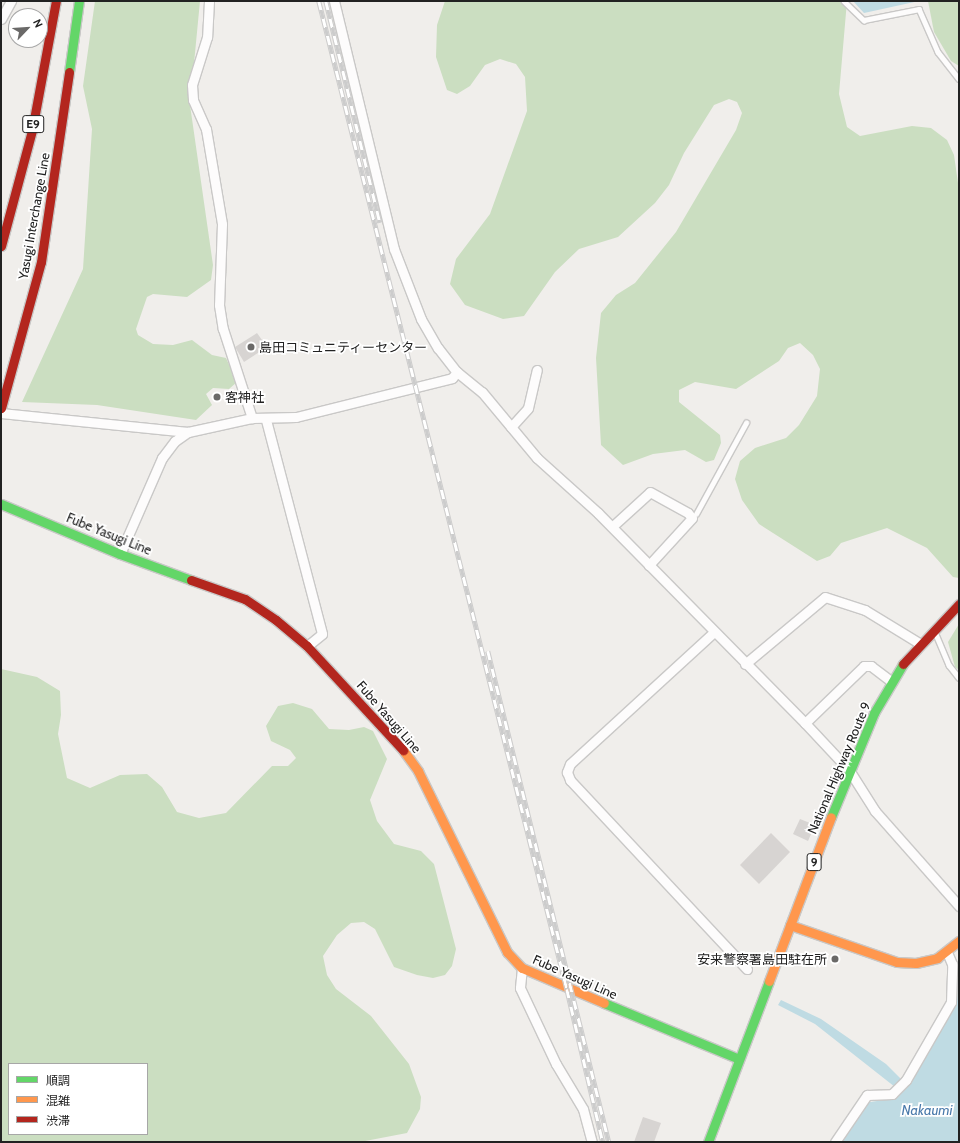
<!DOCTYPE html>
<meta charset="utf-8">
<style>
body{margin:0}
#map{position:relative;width:960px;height:1143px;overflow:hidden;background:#f0eeeb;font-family:Cabin,"Noto Sans JP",sans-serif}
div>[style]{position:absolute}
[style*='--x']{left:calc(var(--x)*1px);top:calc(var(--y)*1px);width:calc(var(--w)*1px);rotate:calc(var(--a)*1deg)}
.forest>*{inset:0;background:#cbdec1}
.water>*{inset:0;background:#bfdbe3}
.building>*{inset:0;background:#d7d4d2}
.roads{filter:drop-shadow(1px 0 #c9c8c7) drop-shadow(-1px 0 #c9c8c7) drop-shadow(0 1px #c9c8c7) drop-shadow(0 -1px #c9c8c7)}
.lane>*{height:4.5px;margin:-2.25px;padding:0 2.25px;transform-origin:2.25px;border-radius:2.25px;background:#fdfcfc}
.street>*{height:9px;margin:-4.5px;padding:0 4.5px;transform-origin:4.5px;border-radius:4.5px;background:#fdfcfc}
.fast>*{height:9px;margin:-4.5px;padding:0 4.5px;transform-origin:4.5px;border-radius:4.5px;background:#63d668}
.slow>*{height:9px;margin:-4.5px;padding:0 4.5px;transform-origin:4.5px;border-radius:4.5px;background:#ff974d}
.jam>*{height:9px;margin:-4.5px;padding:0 4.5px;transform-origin:4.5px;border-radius:4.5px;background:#b3261e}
.rail>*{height:4.5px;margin-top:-2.25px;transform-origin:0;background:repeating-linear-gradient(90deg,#fff 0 9px,#ccc 0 18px);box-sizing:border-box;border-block:1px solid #ccc}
.dots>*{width:11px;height:11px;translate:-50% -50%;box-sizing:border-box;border:2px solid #fff;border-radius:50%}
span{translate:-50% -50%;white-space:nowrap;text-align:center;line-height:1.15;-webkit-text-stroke:3.5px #fff;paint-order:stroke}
.shield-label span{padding:1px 3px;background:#fff;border:1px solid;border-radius:3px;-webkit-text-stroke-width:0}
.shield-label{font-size:12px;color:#222;font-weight:700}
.street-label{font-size:13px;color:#222}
.poi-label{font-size:13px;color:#222}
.left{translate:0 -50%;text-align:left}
.right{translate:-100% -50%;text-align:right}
.water-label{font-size:14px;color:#4a7aab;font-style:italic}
.frame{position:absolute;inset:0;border:2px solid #222;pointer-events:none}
.legend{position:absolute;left:8px;top:1063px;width:140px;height:72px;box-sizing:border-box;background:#fff;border:1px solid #a7a7a7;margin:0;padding:5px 7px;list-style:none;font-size:12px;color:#222}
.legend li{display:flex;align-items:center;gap:8px;height:20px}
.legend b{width:20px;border:1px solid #a7a7a7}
.north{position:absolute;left:8px;top:8px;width:40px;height:40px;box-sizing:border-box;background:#fff;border:1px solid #a7a7a7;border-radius:50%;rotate:65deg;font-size:11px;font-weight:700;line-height:16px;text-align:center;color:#222}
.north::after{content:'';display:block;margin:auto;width:14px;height:18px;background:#6a6968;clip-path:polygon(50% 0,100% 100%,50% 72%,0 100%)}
</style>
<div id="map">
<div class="forest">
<i style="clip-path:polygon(95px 1px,200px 1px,190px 105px,213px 265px,211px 280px,187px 297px,153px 294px,147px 297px,136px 329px,138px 335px,153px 344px,173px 345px,192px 340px,212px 355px,226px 358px,237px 382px,229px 389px,213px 388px,206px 394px,212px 405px,196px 420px,97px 405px,22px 402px,83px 269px,92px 129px,83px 86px)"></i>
<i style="clip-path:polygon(445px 1px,847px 1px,839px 94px,847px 127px,860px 136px,912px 126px,931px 128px,947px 140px,954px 155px,959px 190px,959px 578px,953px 577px,927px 548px,887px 528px,841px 543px,830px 556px,817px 561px,759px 524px,742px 500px,735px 479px,740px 461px,755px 448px,786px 438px,799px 425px,817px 396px,820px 369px,813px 355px,800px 343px,788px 348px,779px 361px,736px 389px,695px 382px,679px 390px,679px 402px,720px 435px,721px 443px,714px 460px,706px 462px,685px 450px,653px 454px,623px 465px,601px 445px,596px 358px,601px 313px,616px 295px,635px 283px,676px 232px,736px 130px,742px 113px,737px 102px,729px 99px,714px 105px,684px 153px,669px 185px,655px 203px,618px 237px,579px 249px,555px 272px,524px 316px,503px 319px,465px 305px,450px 284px,456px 259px,490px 214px,527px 111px,525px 77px,516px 64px,500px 59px,485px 65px,470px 86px,457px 94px,447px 90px,436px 57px,437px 25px)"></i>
<i style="clip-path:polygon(928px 1px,959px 1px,959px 66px,951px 61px,934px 32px)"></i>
<i style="clip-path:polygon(959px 624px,959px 670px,955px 667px,948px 642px)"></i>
<i style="clip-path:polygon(evenodd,1px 669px,37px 677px,60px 691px,61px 715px,58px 734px,67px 778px,90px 788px,120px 775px,147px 774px,162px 787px,177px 812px,199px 818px,226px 813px,272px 766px,288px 766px,296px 758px,290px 750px,271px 741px,266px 726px,278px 706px,293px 703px,312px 709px,329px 729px,349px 730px,364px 727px,373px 731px,387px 759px,370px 800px,377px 821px,394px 844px,421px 851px,434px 864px,456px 949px,452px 966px,445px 975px,433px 978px,417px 975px,394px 967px,375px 929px,364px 922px,351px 923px,337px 935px,323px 956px,327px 975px,336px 989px,371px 1016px,409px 1064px,421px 1097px,420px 1109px,407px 1133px,360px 1142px,1px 1142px,1px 669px,9px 1064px,147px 1064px,147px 1134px,9px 1134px,9px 1064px)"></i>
</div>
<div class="water">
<i style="clip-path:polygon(853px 1px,919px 1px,864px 13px)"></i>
<i style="clip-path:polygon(959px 962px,959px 1142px,840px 1142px,864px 1103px,890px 1099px,901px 1093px,913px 1077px,957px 1002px)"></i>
<i style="clip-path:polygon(781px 1000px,821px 1019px,886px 1064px,902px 1080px,895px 1087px,815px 1024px,778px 1005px)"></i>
</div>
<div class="building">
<i style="clip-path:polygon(257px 333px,267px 347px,244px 362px,235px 347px)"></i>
<i style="clip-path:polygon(800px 819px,815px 825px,808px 841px,793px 834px)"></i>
<i style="clip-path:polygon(771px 833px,790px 852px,759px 884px,740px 865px)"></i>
<i style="clip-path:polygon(643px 1117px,661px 1123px,654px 1142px,634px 1142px)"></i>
</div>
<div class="roads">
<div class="lane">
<i style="--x:844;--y:1;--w:28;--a:44"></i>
<i style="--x:864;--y:20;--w:56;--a:-11.3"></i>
<i style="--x:919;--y:9;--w:47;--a:66.2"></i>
<i style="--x:938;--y:52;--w:34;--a:52"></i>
<i style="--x:696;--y:514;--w:104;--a:-61.2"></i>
<i style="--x:935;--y:632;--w:36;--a:67"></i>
<i style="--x:949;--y:665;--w:16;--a:52"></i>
</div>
<div class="street">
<i style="--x:209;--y:1;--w:36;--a:93"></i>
<i style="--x:207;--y:37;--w:50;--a:107.4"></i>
<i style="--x:192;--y:85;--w:15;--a:86"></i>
<i style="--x:193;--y:100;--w:32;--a:66"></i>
<i style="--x:206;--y:129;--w:96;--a:80.4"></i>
<i style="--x:222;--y:224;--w:81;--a:92.1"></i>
<i style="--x:219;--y:305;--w:24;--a:81"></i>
<i style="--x:223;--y:329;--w:94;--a:72"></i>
<i style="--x:334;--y:1;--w:255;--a:76.4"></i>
<i style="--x:394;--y:249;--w:75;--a:68.9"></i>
<i style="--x:421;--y:319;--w:34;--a:60"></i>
<i style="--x:438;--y:348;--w:31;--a:52"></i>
<i style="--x:1;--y:19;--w:21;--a:-61"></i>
<i style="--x:1;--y:413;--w:188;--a:5.8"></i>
<i style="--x:188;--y:432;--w:66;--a:-12.3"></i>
<i style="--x:252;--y:418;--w:44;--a:-1.3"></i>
<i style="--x:296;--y:417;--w:161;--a:-14"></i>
<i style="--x:452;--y:378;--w:8;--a:-50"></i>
<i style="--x:457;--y:372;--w:32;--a:39"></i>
<i style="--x:482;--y:392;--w:86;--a:50.2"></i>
<i style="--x:537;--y:458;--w:82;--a:42"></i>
<i style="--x:598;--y:513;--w:295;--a:45.4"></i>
<i style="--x:805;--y:723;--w:64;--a:46.9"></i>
<i style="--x:849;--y:770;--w:49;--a:57.6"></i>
<i style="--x:875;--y:811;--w:127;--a:48.5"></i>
<i style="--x:266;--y:420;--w:221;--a:75.3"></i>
<i style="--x:322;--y:634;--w:19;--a:141"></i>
<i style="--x:511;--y:427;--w:25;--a:-48"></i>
<i style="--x:528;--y:408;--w:39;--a:-77"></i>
<i style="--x:615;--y:524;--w:47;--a:-42.4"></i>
<i style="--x:650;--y:492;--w:43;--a:28.9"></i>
<i style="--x:688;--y:513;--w:6;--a:51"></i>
<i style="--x:692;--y:518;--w:64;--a:132.5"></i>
<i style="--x:120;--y:554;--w:105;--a:-66.4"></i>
<i style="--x:162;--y:458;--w:21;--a:-53"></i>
<i style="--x:175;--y:441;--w:16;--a:-35"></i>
<i style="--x:714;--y:632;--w:195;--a:137.5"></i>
<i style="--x:570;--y:764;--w:9;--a:111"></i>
<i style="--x:567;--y:772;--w:9;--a:69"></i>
<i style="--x:570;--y:780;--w:259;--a:46.9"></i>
<i style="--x:745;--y:664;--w:104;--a:-39.9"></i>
<i style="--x:825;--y:597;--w:42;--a:18"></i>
<i style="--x:865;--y:610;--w:63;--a:31.4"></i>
<i style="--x:805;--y:723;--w:82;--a:-44"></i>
<i style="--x:864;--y:666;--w:7;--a:0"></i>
<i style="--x:871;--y:666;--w:25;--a:37"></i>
<i style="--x:522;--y:968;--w:20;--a:96"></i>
<i style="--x:520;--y:988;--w:84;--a:64.7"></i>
<i style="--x:556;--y:1064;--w:52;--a:59"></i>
<i style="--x:583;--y:1109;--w:34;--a:75"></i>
<i style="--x:835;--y:1142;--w:57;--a:-55.8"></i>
<i style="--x:867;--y:1095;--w:25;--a:-2"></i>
<i style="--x:892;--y:1094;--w:20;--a:-45"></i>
<i style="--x:906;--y:1080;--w:90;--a:-60"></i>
<i style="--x:951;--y:1002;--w:38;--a:-88"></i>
<i style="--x:952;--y:964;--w:13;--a:-113"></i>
</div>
<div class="fast">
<i style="--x:69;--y:72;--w:72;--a:-82"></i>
<i style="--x:1;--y:504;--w:129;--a:22.8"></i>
<i style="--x:120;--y:554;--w:76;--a:20.1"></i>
<i style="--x:831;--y:817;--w:113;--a:-67.5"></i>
<i style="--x:874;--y:713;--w:57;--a:-59.4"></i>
<i style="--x:604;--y:1003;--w:146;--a:22.5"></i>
<i style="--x:708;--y:1142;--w:172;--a:-69.2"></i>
</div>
<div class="slow">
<i style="--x:403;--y:750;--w:26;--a:54"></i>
<i style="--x:418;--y:771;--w:202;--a:63.8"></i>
<i style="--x:507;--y:952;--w:22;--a:47"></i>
<i style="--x:522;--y:968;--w:89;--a:23.1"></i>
<i style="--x:790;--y:925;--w:113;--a:19.1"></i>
<i style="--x:897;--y:962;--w:19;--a:3"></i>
<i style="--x:916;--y:963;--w:22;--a:-13"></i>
<i style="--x:937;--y:958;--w:28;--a:-38"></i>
<i style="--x:769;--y:981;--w:175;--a:-69.3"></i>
</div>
<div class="jam">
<i style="--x:1;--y:246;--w:120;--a:-75"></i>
<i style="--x:32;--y:130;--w:131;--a:-79.5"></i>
<i style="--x:1;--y:408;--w:151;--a:-74.7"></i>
<i style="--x:41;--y:262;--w:192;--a:-81.6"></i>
<i style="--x:191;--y:580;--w:57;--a:19.4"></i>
<i style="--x:245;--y:599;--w:37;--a:34"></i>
<i style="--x:276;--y:620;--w:40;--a:40"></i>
<i style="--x:307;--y:646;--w:142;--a:47.3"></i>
<i style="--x:903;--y:664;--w:82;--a:-47"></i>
</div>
</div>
<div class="rail">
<i style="--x:319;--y:1;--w:1019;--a:75.91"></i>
<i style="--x:567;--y:989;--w:157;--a:76.8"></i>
<i style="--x:326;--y:1;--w:228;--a:76.3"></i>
<i style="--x:488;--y:651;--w:506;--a:76.16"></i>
</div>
<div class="dots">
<i style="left:251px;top:347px;background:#6a6968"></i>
<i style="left:217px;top:397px;background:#6a6968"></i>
<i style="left:835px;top:959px;background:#6a6968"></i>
</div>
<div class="shield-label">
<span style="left:33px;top:124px">E9</span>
<span style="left:814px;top:862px">9</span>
</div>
<div class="street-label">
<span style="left:34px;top:216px;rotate:-80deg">Yasugi Interchange Line</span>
<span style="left:109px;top:534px;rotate:22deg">Fube Yasugi Line</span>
<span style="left:389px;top:717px;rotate:49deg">Fube Yasugi Line</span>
<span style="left:839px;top:768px;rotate:-67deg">National Highway Route 9</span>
<span style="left:575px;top:977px;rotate:24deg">Fube Yasugi Line</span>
</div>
<div class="poi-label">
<span class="left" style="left:259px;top:347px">島田コミュニティーセンター</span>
<span class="left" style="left:225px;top:397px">客神社</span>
<span class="right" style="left:827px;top:959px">安来警察署島田駐在所</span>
</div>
<div class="water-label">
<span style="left:927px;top:1110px">Nakaumi</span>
</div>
<div class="frame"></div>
<ul class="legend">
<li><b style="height:5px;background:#63d668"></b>順調</li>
<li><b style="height:5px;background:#ff974d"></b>混雑</li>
<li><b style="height:5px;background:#b3261e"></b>渋滞</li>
</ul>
<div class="north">N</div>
</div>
